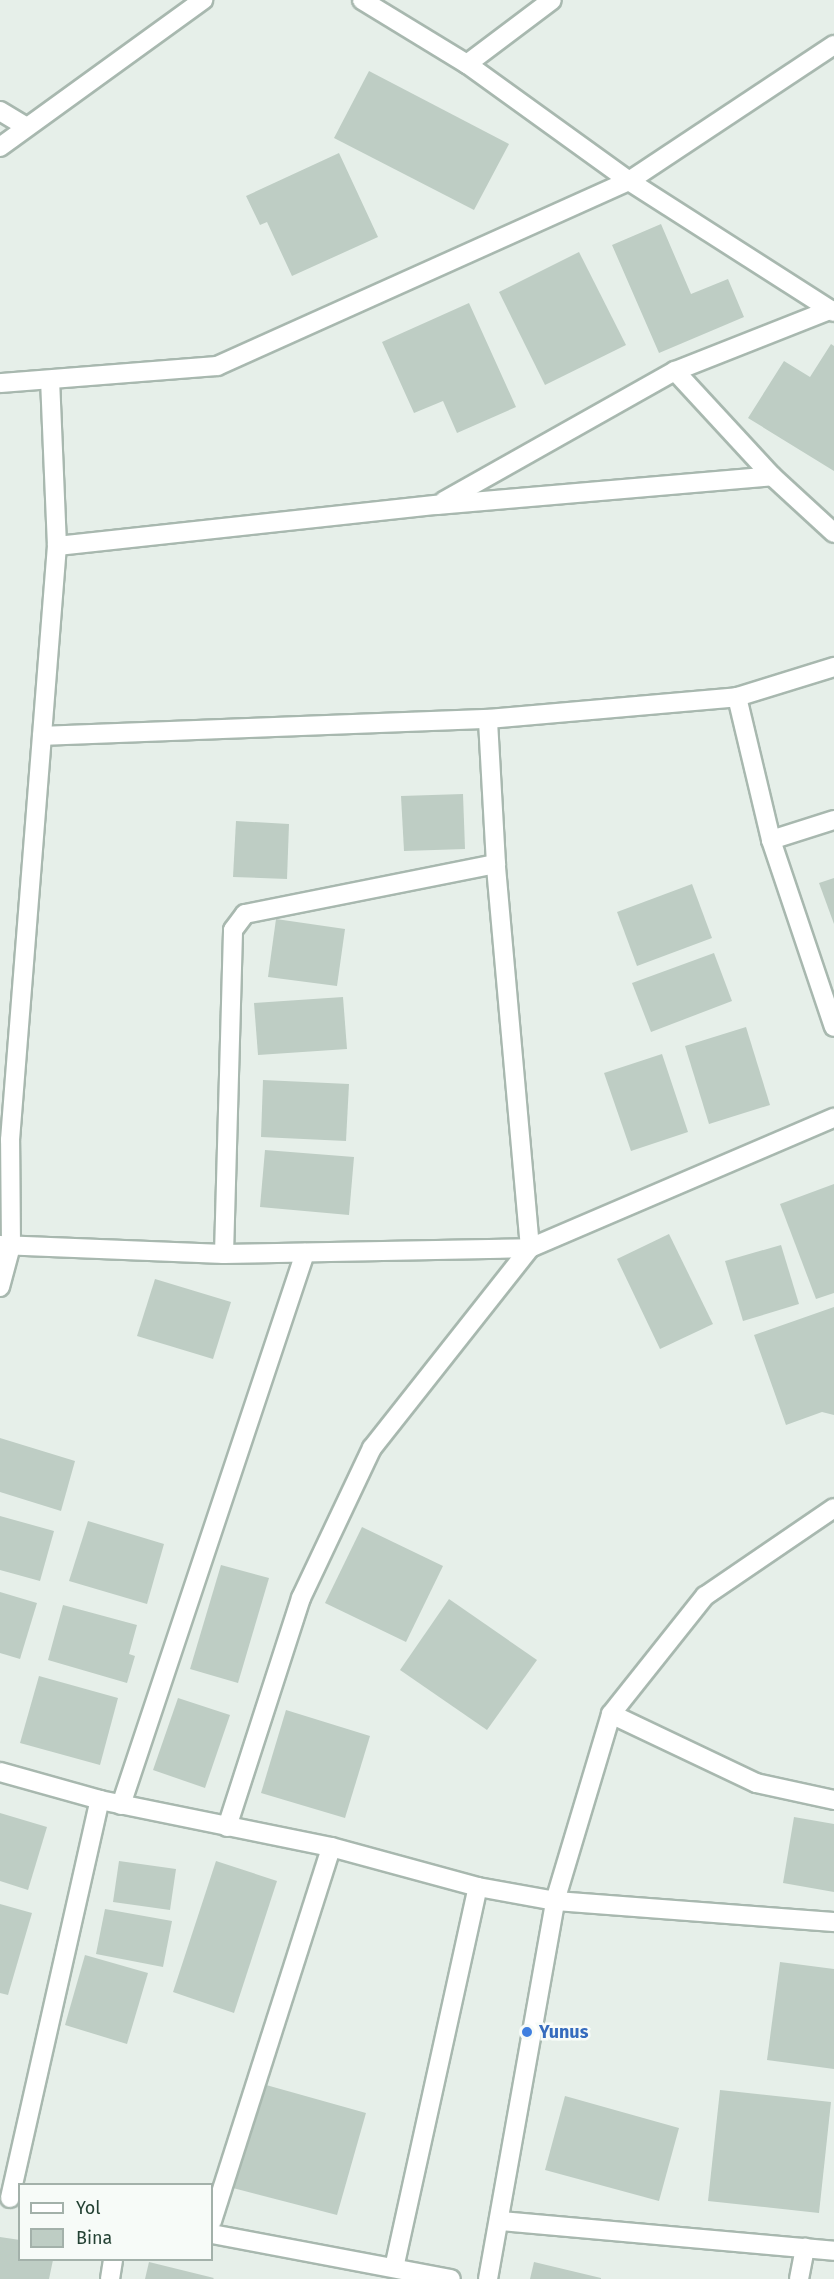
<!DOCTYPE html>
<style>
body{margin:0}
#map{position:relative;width:834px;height:2279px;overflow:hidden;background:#e6efe9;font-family:"Fira Sans",sans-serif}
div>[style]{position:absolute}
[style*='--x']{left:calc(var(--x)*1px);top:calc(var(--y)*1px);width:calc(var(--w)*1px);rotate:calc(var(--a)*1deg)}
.building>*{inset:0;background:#becdc4}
.roads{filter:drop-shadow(2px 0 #a8b8af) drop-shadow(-2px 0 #a8b8af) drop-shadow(0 2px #a8b8af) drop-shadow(0 -2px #a8b8af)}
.minor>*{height:18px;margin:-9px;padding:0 9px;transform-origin:9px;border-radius:9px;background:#fff}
.dots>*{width:16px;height:16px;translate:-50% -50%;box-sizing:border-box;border:3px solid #f7fbf8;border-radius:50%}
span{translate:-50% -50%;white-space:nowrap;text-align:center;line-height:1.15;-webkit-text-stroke:5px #f7fbf8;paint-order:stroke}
.shop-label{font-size:18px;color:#366cbe;font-weight:700}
.left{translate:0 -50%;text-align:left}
.legend{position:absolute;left:18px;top:2183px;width:195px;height:78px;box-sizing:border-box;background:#f7fbf8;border:2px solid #a3b1aa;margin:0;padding:8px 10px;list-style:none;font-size:18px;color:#244234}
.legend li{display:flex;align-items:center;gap:12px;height:30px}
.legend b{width:30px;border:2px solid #a3b1aa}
</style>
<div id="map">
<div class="building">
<i style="clip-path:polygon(369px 71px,509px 144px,474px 210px,334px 138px)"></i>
<i style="clip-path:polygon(339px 153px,378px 237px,292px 276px,267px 222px,260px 225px,246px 196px)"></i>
<i style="clip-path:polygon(661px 224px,691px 294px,728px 279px,744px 317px,659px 353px,612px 245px)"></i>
<i style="clip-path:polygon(579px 252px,626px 345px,545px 385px,499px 292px)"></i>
<i style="clip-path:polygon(469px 303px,516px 407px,457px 433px,443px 401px,414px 413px,382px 342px)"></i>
<i style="clip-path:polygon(831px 344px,834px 346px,834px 471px,748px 418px,784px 361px,810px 377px)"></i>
<i style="clip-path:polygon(463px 794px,465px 849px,404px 851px,401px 796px)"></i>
<i style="clip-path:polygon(236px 821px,289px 824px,287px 879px,233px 877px)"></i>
<i style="clip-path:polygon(834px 878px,834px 924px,819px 883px)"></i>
<i style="clip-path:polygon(692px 884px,712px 938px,637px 966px,617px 912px)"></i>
<i style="clip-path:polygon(276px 919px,345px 929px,337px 986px,268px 977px)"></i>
<i style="clip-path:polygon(714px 953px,732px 1001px,651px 1032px,632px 983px)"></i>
<i style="clip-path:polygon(343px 997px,347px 1049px,258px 1055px,254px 1003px)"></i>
<i style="clip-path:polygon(746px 1027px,770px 1105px,709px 1124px,685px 1046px)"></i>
<i style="clip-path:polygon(662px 1054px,688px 1132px,631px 1151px,604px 1073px)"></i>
<i style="clip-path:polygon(263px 1080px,349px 1084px,346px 1141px,261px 1137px)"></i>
<i style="clip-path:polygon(265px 1150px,354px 1157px,349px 1215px,260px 1207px)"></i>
<i style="clip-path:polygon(834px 1184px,834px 1293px,816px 1299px,780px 1204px)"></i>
<i style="clip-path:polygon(669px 1234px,713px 1324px,660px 1349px,617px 1259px)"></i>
<i style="clip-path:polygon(781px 1245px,799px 1304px,743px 1321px,725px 1261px)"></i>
<i style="clip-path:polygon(155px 1279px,231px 1302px,213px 1359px,137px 1336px)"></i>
<i style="clip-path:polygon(834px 1307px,834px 1415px,822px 1412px,786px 1425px,754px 1335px)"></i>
<i style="clip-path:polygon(0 1438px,75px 1461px,61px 1511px,0 1492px)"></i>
<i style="clip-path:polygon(0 1516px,54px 1531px,40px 1581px,0 1570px)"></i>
<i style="clip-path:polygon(88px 1521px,164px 1544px,147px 1604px,69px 1581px)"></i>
<i style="clip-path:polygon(362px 1527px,443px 1566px,406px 1642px,325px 1603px)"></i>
<i style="clip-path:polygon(221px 1565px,269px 1578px,238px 1683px,190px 1669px)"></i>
<i style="clip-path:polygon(0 1592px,37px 1603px,20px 1659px,0 1653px)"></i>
<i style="clip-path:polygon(449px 1599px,537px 1660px,487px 1730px,400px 1670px)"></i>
<i style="clip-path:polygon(63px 1605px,137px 1625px,129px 1654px,135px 1656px,127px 1683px,48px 1660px)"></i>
<i style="clip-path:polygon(39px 1676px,118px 1698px,100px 1765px,20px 1743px)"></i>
<i style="clip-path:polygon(178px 1698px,230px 1715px,205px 1788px,153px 1770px)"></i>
<i style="clip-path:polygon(286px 1710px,370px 1736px,345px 1818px,261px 1793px)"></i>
<i style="clip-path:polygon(0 1813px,47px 1827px,28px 1890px,0 1881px)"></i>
<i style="clip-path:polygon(794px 1817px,834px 1824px,834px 1892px,783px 1883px)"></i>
<i style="clip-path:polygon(119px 1861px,176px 1869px,170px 1910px,113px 1902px)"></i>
<i style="clip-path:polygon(216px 1861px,277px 1881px,234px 2013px,173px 1992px)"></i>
<i style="clip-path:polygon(0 1904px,32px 1913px,8px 1995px,0 1993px)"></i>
<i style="clip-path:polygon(105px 1909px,172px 1921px,163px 1967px,96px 1954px)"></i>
<i style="clip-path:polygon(85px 1955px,148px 1973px,127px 2044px,65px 2025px)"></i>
<i style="clip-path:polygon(780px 1962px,834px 1969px,834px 2069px,767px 2060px)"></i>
<i style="clip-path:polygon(259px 2083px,366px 2113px,337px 2215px,229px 2187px)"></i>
<i style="clip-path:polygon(720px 2090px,831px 2102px,819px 2213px,708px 2201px)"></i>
<i style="clip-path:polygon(565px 2096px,679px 2128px,659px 2201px,545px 2170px)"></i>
<i style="clip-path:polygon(0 2237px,20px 2240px,20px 2260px,53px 2260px,49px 2279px,0 2279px)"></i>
<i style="clip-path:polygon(149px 2262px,214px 2278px,213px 2279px,145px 2279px)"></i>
<i style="clip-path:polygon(534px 2262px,601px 2278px,601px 2279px,530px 2279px)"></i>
</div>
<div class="roads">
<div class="minor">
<i style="--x:362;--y:0;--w:123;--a:31.4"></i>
<i style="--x:467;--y:64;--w:200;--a:35.8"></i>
<i style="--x:629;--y:181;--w:243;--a:32.6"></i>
<i style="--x:467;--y:64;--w:106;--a:-37"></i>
<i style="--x:0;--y:111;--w:31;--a:31"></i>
<i style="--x:0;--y:147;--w:251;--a:-35.9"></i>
<i style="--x:675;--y:371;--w:143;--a:47.3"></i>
<i style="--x:772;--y:476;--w:84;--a:42.6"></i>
<i style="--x:0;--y:383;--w:218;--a:-4.5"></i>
<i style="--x:217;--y:366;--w:452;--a:-24.2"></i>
<i style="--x:629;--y:181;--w:246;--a:-33.6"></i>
<i style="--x:444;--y:501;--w:265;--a:-29.4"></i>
<i style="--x:675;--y:371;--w:167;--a:-21.5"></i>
<i style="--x:57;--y:546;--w:382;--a:-6.2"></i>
<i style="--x:437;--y:505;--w:336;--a:-4.9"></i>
<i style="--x:737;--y:697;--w:147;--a:76.6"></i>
<i style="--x:771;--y:840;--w:197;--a:71.4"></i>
<i style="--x:42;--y:736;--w:446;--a:-2.2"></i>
<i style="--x:488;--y:719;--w:250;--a:-5"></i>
<i style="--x:737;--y:697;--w:102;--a:-17.2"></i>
<i style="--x:771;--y:840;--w:66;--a:-17.6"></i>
<i style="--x:0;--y:1245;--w:224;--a:2.3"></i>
<i style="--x:224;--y:1254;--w:306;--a:-1.1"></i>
<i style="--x:530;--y:1248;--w:331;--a:-23.2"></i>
<i style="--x:224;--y:1254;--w:324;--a:-88.4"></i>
<i style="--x:233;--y:930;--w:20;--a:-53"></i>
<i style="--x:245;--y:914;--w:256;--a:-11.3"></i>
<i style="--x:0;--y:1287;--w:42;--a:-75"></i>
<i style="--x:11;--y:1246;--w:106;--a:-90.5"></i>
<i style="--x:10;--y:1140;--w:596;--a:-85.48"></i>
<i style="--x:57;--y:546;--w:164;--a:-92.4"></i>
<i style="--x:611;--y:1714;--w:161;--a:25.4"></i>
<i style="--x:756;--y:1783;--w:80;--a:12.3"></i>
<i style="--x:0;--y:1772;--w:104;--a:15.6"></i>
<i style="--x:100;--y:1800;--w:236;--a:11.5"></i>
<i style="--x:331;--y:1847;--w:152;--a:15.2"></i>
<i style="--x:478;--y:1887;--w:78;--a:10.3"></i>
<i style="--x:555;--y:1901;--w:280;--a:4.3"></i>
<i style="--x:121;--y:1805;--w:582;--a:-71.57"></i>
<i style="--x:227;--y:1827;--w:241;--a:-72.1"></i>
<i style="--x:301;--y:1598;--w:166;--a:-64.7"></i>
<i style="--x:372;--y:1448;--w:255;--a:-51.7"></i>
<i style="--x:530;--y:1248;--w:386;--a:-95.1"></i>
<i style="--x:496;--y:864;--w:145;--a:-93.2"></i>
<i style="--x:10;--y:2198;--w:408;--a:-77.3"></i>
<i style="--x:212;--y:2221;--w:392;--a:-72.3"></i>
<i style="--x:501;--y:2221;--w:334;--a:5.1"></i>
<i style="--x:212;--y:2234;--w:243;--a:10.7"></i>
<i style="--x:394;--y:2268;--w:390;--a:-77.6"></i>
<i style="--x:110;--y:2279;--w:19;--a:-81"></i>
<i style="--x:488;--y:2279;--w:384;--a:-79.9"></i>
<i style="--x:555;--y:1901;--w:195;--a:-73.3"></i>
<i style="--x:611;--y:1714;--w:151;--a:-51.5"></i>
<i style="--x:705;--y:1596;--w:156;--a:-34.3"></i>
<i style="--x:799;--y:2279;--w:32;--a:-79"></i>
</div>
</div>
<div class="dots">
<i style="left:527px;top:2032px;background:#3f7fe0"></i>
</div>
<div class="shop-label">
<span class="left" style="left:539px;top:2032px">Yunus</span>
</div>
<ul class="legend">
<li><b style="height:8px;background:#fff"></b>Yol</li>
<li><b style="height:16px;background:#becdc4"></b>Bina</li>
</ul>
</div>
